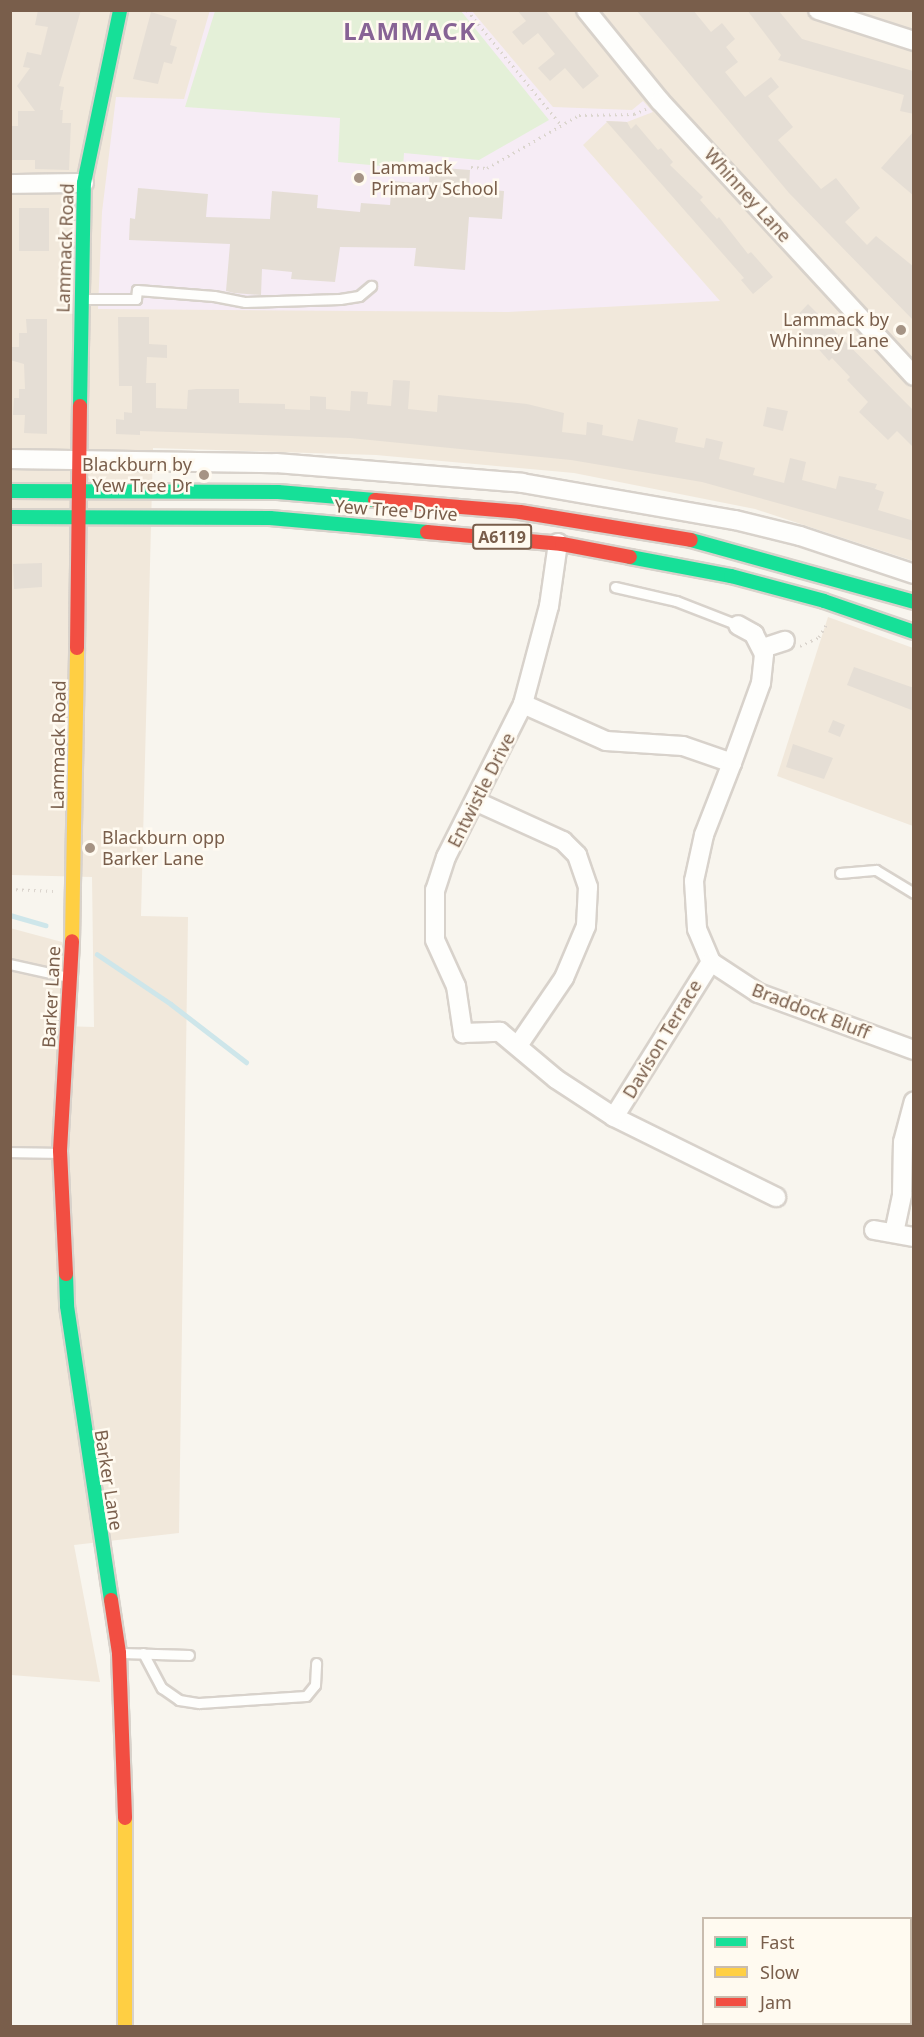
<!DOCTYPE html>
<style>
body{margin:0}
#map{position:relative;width:924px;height:2037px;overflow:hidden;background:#f8f5ee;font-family:"Noto Sans",sans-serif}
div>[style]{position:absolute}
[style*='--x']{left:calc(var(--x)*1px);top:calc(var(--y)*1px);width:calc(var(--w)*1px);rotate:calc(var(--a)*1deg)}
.residential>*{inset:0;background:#f1e8db}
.education>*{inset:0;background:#f6ecf5}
.green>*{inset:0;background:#e4f0d8}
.stream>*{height:4.5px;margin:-2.25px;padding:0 2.25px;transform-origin:2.25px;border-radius:2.25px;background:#cee6ea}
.building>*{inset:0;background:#e5ded5}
.path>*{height:3px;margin-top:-1.5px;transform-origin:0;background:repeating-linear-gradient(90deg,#dbd5ce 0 1.5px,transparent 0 6px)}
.roads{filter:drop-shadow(2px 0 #d8d2cb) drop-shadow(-2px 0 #d8d2cb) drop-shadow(0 2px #d8d2cb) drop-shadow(0 -2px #d8d2cb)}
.lane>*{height:9px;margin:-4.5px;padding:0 4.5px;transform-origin:4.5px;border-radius:4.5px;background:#fefefc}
.street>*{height:18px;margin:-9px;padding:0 9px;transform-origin:9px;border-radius:9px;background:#fefefc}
.fast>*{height:14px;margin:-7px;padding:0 7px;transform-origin:7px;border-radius:7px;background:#16e098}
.slow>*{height:14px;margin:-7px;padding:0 7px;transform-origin:7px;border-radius:7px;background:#ffcf43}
.jam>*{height:14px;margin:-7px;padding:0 7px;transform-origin:7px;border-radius:7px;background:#f24e42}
.dots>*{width:16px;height:16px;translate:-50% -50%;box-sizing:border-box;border:3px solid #fffaf0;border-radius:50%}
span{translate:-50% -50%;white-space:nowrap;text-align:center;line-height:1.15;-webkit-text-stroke:5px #fffaf0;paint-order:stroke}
.shield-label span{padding:2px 4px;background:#fffaf0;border:2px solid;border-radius:4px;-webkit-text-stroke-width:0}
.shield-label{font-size:16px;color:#795e4b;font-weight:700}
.poi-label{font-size:18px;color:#795e4b}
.left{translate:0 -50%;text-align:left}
.right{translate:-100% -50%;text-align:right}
.street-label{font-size:18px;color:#795e4b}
.district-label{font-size:24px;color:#876395;font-weight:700;letter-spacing:1.5px}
.frame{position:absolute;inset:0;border:12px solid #795e4b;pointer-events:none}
.legend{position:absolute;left:702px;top:1917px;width:210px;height:108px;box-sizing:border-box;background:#fffaf0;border:2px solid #c9bcae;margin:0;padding:8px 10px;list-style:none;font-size:18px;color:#795e4b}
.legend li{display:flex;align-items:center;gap:12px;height:30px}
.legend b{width:30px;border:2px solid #c9bcae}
</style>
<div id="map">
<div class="residential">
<i style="clip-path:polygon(11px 11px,913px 11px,913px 561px,755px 509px,574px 473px,376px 455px,153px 448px,141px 916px,188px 917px,179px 1533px,74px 1545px,100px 1682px,11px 1675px,10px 928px,62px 942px,61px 1026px,94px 1027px,92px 877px,11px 875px)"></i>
<i style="clip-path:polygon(828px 617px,913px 648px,913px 826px,777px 776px)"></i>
</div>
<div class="education">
<i style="clip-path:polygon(210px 10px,472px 11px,553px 107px,632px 110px,643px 101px,653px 112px,627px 122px,608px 121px,583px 145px,720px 301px,508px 312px,98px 309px,102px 212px,116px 97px,184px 99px)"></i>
</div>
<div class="green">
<i style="clip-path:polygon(461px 11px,549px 120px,479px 160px,404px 153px,403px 168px,338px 162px,340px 118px,185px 107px,215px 11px)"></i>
</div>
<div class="stream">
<i style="--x:10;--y:915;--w:37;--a:16"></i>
<i style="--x:97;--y:954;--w:89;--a:34"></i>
<i style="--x:171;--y:1004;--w:95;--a:37.7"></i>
</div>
<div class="building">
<i style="clip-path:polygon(38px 10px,81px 10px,59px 86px,64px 87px,60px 110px,63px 110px,62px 123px,71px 123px,69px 170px,35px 169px,35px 160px,10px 160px,10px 126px,18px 126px,18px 111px,35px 111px,17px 86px,30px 68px,23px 67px,27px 52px,41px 55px,48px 27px,35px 25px)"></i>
<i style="clip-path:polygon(517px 10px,545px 10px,599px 76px,583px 89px,565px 68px,550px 81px,538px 68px,555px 54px,538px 33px,523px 45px,512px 32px,526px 21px)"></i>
<i style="clip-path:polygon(636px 10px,693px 10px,711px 32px,722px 23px,735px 39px,726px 47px,738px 62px,725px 72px,745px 97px,771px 77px,779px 87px,768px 96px,793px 127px,778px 140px,821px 189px,836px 178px,860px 208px,845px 222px,867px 245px,876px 236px,914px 267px,914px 321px,789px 193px)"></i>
<i style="clip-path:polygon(747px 10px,778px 10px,802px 39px,913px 71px,914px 114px,900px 111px,904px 95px,778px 60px,781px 55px)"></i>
<i style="clip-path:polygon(151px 12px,177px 20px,170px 45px,177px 47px,172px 64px,164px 62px,158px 84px,133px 79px)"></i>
<i style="clip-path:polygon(606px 121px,627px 122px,631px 129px,636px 124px,658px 150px,661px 148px,673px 162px,670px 165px,703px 197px,700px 200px,717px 219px,719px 217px,748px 254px,751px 252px,773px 277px,753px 294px,741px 280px,744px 278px)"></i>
<i style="clip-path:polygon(914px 131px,914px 196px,881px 168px)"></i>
<i style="clip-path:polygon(430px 167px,470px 170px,469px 188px,504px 191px,502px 219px,469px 217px,465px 270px,414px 266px,416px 248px,340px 247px,335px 282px,291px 279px,292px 272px,262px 269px,261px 295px,234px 293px,226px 291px,230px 244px,129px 240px,130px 218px,135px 219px,138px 188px,208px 194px,206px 217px,270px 219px,272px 191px,318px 195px,317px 208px,360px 212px,361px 203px,390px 205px,392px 181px,429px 184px)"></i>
<i style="clip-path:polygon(19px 208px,49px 208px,49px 251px,19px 251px)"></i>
<i style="clip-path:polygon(808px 304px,914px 411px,914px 448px,897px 431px,888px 440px,859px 412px,868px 402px,847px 380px,850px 377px,832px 358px,829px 361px,793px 320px)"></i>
<i style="clip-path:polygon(118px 317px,149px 317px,149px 344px,167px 345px,167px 358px,147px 357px,146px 383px,156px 383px,156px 408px,187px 409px,188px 390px,196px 389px,239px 389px,239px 403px,285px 404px,285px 409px,310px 410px,310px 396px,326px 397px,326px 409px,350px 411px,351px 391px,368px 392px,367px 404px,391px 406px,393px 380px,410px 381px,408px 409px,437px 412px,438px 395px,527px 404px,564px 413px,562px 432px,586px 435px,587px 422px,603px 425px,602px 435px,633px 441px,638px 419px,678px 428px,675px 442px,704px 448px,706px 438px,723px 442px,719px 459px,755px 468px,753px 475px,784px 483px,790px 458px,806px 462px,802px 480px,836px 489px,839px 476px,877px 484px,875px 489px,884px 492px,878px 510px,914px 521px,914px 541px,702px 482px,571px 460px,350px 438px,140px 431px,140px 435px,116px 434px,116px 419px,124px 420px,124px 412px,132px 413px,132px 386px,119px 386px)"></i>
<i style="clip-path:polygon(26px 319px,47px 319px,47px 434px,24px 433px,25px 415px,13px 415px,14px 398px,19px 398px,19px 389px,25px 389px,24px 364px,10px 360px,10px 347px,19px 347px,19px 333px,27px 333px)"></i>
<i style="clip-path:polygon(767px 407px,788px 411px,783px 431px,763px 426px)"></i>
<i style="clip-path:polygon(42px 563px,42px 587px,14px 589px,13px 564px)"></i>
<i style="clip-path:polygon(854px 667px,914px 688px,914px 711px,847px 685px)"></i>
<i style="clip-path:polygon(833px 720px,845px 725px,840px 737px,828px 732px)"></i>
<i style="clip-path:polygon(793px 744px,833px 758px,824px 779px,786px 767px)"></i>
</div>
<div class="path">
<i style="--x:467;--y:10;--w:149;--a:50.7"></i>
<i style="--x:471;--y:167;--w:16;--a:4"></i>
<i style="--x:487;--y:168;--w:106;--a:-29.9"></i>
<i style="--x:579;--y:115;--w:55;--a:-1"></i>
<i style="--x:634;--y:114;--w:13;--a:-23"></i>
<i style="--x:800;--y:646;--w:21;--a:-25"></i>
<i style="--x:819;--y:637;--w:14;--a:-60"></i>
<i style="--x:10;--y:889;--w:43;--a:2.7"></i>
</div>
<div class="roads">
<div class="lane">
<i style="--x:86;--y:299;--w:50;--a:0"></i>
<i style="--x:136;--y:299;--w:9;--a:-84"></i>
<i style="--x:137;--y:290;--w:77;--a:4.5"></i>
<i style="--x:214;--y:296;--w:32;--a:11"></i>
<i style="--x:245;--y:302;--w:95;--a:-1.8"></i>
<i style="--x:340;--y:299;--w:19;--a:-9"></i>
<i style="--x:359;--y:296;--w:16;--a:-40"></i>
<i style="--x:615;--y:587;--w:63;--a:12.9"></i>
<i style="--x:676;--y:601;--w:66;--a:21.2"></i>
<i style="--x:840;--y:873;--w:36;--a:-5"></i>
<i style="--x:876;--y:870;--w:44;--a:31.2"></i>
<i style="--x:10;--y:964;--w:59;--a:12.6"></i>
<i style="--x:10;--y:1152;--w:48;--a:1.2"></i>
<i style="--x:122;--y:1653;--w:67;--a:1.7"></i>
<i style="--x:143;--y:1653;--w:40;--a:62"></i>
<i style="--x:162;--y:1688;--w:21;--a:35"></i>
<i style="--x:179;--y:1700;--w:20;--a:9"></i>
<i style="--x:199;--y:1703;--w:107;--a:-3.7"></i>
<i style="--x:306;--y:1696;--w:14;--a:-51"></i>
<i style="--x:315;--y:1685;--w:22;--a:-87"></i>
</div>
<div class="street">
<i style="--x:586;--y:10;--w:117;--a:50.9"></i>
<i style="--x:660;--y:101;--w:374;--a:47.3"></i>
<i style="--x:818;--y:10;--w:101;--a:17.9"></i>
<i style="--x:10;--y:184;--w:74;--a:-0.8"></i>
<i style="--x:10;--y:459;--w:266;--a:0.9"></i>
<i style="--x:276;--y:463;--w:247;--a:4.6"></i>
<i style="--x:522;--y:483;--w:216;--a:9.9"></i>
<i style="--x:735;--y:520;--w:67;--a:13.8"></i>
<i style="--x:800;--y:536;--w:120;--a:18.4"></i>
<i style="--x:558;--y:543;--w:64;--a:98.1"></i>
<i style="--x:549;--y:606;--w:101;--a:104.9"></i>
<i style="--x:523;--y:704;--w:171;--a:116.7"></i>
<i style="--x:446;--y:857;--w:35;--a:108"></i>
<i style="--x:435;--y:890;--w:50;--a:90"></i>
<i style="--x:435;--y:940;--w:51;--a:65.5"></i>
<i style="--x:456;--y:986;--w:48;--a:81.5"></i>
<i style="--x:463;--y:1033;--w:37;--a:-2"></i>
<i style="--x:500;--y:1032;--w:73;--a:40"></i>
<i style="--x:556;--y:1079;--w:69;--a:33.2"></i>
<i style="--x:614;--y:1117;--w:181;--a:26.3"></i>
<i style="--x:763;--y:648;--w:23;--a:-18"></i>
<i style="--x:523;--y:704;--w:91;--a:24"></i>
<i style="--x:606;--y:741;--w:77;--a:3.7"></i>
<i style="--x:683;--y:746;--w:52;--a:19.1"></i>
<i style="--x:732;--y:763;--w:77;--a:111.3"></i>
<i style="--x:704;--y:835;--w:47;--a:102.3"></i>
<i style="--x:694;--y:881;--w:48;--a:86.4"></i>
<i style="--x:697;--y:929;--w:36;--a:67"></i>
<i style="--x:711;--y:962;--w:56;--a:33.4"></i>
<i style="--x:758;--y:993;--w:166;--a:20.1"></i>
<i style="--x:732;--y:763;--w:85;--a:-70.1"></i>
<i style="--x:761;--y:683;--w:29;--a:-84"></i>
<i style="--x:764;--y:654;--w:22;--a:-117"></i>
<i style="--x:754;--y:634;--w:18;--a:-151"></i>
<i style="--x:475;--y:801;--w:97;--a:24.4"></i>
<i style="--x:563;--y:841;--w:20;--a:45"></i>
<i style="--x:577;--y:855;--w:34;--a:71"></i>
<i style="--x:588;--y:887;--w:39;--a:93"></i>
<i style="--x:586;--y:926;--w:56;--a:112.9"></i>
<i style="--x:564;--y:978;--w:80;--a:124.3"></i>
<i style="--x:614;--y:1117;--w:183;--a:-58"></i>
<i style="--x:874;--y:1230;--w:41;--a:9.9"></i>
<i style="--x:894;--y:1233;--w:40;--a:-78"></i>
<i style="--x:902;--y:1194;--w:52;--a:-88.9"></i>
<i style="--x:903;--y:1142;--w:42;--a:-75"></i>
</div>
<div class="fast">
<i style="--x:80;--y:406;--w:223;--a:-89"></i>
<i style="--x:84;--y:183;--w:177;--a:-78.2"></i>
<i style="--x:10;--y:491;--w:268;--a:0.2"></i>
<i style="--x:278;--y:492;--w:97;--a:4.7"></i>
<i style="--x:10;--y:517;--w:260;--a:0.2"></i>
<i style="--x:270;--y:518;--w:158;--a:5.1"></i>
<i style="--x:691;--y:540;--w:231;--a:15.5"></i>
<i style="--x:630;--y:557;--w:103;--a:10.7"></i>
<i style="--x:731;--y:576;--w:96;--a:15"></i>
<i style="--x:824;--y:601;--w:95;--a:19"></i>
<i style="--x:66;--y:1274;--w:32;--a:88"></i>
<i style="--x:67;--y:1306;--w:297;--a:81.5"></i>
</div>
<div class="slow">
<i style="--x:72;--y:941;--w:293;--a:-89"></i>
<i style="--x:125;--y:1818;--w:208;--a:90"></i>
</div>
<div class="jam">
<i style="--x:375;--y:500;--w:145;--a:4.7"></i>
<i style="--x:520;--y:512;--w:173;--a:9.3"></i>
<i style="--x:427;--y:532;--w:136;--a:5.1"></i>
<i style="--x:562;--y:544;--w:69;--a:10.8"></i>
<i style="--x:77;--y:648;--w:242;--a:-89.3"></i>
<i style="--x:66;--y:1274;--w:124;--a:-92.8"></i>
<i style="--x:60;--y:1150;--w:209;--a:-86.7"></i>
<i style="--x:111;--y:1600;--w:54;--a:81.4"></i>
<i style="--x:119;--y:1653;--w:165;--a:87.9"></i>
</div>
</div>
<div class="dots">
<i style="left:359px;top:178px;background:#a59384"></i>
<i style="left:901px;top:330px;background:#a59384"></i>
<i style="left:204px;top:475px;background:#a59384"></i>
<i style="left:90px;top:848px;background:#a59384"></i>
</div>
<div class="shield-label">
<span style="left:502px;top:537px">A6119</span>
</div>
<div class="poi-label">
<span class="left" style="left:371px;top:178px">Lammack<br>Primary School</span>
<span class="right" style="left:889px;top:330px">Lammack by<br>Whinney Lane</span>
<span class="right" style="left:192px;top:475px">Blackburn by<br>Yew Tree Dr</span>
<span class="left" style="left:102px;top:848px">Blackburn opp<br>Barker Lane</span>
</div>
<div class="street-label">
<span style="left:748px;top:195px;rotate:48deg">Whinney Lane</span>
<span style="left:65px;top:248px;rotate:-88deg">Lammack Road</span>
<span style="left:396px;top:510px;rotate:4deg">Yew Tree Drive</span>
<span style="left:58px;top:745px;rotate:-89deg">Lammack Road</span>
<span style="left:481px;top:790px;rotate:-63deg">Entwistle Drive</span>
<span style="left:51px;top:997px;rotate:-87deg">Barker Lane</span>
<span style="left:811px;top:1011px;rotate:21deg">Braddock Bluff</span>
<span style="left:662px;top:1039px;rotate:-59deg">Davison Terrace</span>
<span style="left:109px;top:1480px;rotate:81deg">Barker Lane</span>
</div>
<div class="district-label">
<span style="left:410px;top:31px">LAMMACK</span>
</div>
<div class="frame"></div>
<ul class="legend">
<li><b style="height:8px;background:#16e098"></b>Fast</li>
<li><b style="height:8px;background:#ffcf43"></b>Slow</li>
<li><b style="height:8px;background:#f24e42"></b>Jam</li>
</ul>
</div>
